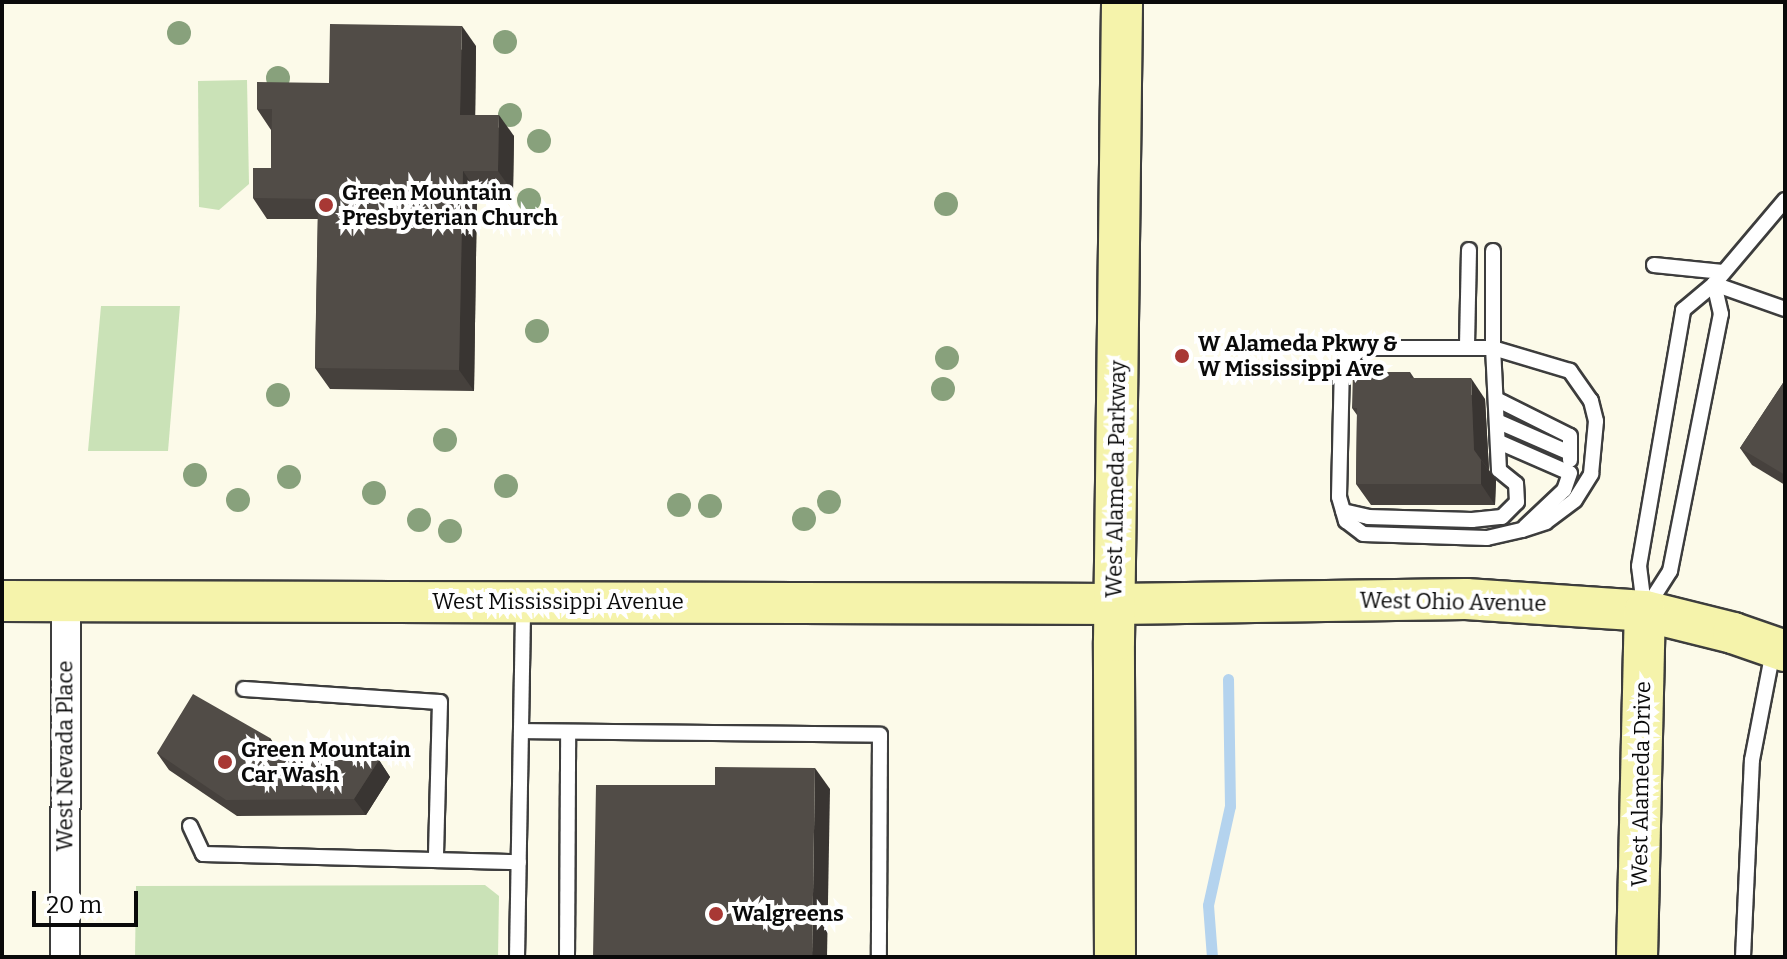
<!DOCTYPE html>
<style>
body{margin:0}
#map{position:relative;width:1787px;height:959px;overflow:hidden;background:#fcfae9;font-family:Bitter,serif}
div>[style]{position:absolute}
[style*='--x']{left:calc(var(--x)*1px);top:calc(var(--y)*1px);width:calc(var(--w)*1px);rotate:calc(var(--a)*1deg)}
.green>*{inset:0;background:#cae2b7}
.stream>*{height:11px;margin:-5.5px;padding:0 5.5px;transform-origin:5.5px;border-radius:5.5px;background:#b4d3ee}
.roads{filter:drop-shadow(2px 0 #3d3d3d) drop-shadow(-2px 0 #3d3d3d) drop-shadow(0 2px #3d3d3d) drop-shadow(0 -2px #3d3d3d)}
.lane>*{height:14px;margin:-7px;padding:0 7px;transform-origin:7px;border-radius:7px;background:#fff}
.street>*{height:28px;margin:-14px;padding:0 14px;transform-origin:14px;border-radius:14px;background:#fff}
.secondary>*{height:40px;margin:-20px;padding:0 20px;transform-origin:20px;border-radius:20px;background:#f5f3ab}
.trees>*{width:24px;height:24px;margin:-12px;border-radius:50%;background:#88a17c}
.wall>*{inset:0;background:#46413d}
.shaded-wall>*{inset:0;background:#393532}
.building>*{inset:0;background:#514c47}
.dots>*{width:22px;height:22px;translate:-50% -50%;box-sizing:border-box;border:4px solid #fff;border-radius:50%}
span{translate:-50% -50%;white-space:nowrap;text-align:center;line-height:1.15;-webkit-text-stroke:8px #fff;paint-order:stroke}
.poi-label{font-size:22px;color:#0a0a0a;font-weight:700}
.left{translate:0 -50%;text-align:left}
.street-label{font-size:22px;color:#0a0a0a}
.frame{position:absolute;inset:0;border:4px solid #0a0a0a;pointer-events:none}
.scale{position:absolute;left:32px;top:891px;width:106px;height:36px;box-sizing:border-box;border:4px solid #0a0a0a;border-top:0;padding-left:10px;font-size:24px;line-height:28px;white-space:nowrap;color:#0a0a0a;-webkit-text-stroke:6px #fff;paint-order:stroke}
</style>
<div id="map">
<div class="green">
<i style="clip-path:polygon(247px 80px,249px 184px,219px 210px,199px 207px,198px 81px)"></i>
<i style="clip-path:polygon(101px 306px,180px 306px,168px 451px,88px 451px)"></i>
<i style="clip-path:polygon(485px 885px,499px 896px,498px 957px,135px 957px,136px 886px)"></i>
</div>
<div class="stream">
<i style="--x:1212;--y:957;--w:52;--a:-94.4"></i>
<i style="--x:1208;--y:905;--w:101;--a:-77.5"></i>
<i style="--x:1230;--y:806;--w:127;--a:-90.9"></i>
</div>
<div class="roads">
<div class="lane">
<i style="--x:1469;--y:250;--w:98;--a:91.2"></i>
<i style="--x:1467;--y:348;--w:104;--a:180"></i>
<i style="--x:1363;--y:348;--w:26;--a:143"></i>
<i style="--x:1342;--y:364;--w:133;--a:91.3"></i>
<i style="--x:1339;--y:497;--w:25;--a:74"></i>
<i style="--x:1346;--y:521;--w:21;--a:37"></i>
<i style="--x:1363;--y:534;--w:124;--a:1.8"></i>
<i style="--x:1487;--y:538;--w:36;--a:-13"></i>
<i style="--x:1522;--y:530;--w:25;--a:-18"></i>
<i style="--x:1546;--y:522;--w:36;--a:-37"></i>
<i style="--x:1575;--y:500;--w:31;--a:-58"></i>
<i style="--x:1591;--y:474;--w:53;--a:-84.6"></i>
<i style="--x:1596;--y:421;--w:21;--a:-104"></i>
<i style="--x:1591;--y:401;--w:37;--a:-125"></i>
<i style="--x:1570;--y:371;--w:80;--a:-163.4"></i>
<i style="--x:1493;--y:348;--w:97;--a:-90"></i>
<i style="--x:1654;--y:265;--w:69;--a:5.8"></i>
<i style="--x:1714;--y:284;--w:75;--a:19.4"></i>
<i style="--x:1498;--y:400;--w:80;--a:26.6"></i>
<i style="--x:1570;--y:436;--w:17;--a:90"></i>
<i style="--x:1499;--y:422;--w:77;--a:23.6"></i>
<i style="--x:1570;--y:453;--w:7;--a:90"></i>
<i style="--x:1499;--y:442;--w:77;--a:23.6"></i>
<i style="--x:1570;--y:473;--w:18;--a:109"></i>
<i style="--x:1564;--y:490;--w:54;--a:136.5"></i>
<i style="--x:1343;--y:511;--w:26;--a:13"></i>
<i style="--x:1368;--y:517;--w:104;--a:1.7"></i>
<i style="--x:1472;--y:520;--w:30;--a:-6"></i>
<i style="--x:1502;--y:517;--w:21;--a:-45"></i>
<i style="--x:1517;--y:502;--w:18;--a:-93"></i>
<i style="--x:1516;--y:484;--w:22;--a:-141"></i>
<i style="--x:1499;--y:470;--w:122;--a:-92.8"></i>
<i style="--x:1493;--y:348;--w:26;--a:180"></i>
<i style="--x:1644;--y:606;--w:40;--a:-97.1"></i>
<i style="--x:1639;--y:566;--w:260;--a:-80.2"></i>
<i style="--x:1683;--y:310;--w:40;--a:-40"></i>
<i style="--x:1714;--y:284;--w:110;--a:-49.8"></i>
<i style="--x:1647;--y:607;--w:43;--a:-57.4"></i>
<i style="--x:1670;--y:571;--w:262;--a:-78.8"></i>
<i style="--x:1721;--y:314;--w:31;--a:-103"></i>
<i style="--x:244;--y:689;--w:196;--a:3.8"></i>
<i style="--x:440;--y:702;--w:158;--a:91.5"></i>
<i style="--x:521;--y:731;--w:359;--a:0.6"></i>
<i style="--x:880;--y:735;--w:222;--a:90.3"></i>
<i style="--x:190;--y:826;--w:31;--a:65"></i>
<i style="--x:203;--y:854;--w:316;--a:1.5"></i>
<i style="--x:517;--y:957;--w:354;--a:-89"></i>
<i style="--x:567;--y:957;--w:225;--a:-89.7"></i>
<i style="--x:1743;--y:957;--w:197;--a:-87.4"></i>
<i style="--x:1752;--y:760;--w:111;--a:-79.1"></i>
</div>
<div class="street">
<i style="--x:65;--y:957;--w:355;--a:-89.8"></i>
</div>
<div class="secondary">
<i style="--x:2;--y:601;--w:1113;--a:0.15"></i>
<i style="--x:1115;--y:604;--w:351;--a:-0.8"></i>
<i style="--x:1466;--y:599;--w:179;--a:3.8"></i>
<i style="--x:1645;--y:611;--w:91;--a:14"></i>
<i style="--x:1733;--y:633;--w:55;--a:19.1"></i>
<i style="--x:1115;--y:957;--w:316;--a:-90.2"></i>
<i style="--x:1114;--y:641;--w:639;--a:-89.28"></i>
<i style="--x:1637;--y:957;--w:346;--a:-88.7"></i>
</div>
</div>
<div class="trees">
<i style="left:179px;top:33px"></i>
<i style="left:505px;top:42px"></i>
<i style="left:278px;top:78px"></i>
<i style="left:510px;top:115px"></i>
<i style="left:539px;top:141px"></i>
<i style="left:529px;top:200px"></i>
<i style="left:946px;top:204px"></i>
<i style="left:537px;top:331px"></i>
<i style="left:947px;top:358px"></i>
<i style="left:943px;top:389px"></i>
<i style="left:278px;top:395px"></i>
<i style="left:445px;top:440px"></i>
<i style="left:195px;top:475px"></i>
<i style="left:289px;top:477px"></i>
<i style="left:506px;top:486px"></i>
<i style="left:374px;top:493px"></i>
<i style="left:238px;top:500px"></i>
<i style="left:829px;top:502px"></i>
<i style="left:679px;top:505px"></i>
<i style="left:710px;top:506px"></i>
<i style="left:804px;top:519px"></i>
<i style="left:419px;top:520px"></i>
<i style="left:450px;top:531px"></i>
</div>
<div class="wall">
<i style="clip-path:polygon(476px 46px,475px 115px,514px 136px,513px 192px,477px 192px,474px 391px,330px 389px,315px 368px,318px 219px,267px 219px,253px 198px,271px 168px,271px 130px,257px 109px,329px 83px)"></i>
<i style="clip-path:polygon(1410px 372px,1414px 378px,1485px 399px,1489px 470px,1496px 480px,1495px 505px,1371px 505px,1356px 484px,1357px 415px,1352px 408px)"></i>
<i style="clip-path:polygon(1785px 380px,1785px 485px,1752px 465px,1740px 448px)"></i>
<i style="clip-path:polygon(270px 738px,282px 755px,279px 760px,379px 760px,390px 777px,366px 815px,237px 816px,169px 770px,157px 753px)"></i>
</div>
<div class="shaded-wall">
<i style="clip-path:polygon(462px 26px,476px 46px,475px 136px,460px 115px)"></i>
<i style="clip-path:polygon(499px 115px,514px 136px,513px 192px,498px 171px)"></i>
<i style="clip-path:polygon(463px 171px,477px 192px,474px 391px,459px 370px)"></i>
<i style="clip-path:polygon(1471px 378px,1485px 399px,1489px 470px,1474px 450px)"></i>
<i style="clip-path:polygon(1481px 460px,1496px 480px,1495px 505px,1481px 484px)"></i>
<i style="clip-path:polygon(270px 738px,282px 755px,269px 777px,258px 760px)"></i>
<i style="clip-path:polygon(379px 760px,390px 777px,366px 815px,354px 799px)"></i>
<i style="clip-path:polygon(815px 768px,830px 789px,827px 957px,812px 957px)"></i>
</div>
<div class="building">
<i style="clip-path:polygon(330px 24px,462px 26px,460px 115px,499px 115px,498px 171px,463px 171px,459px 370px,315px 368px,318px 199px,253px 198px,253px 168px,271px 168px,272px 109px,257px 109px,257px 82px,329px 83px)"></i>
<i style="clip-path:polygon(1353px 372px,1410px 372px,1410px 378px,1471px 378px,1474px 450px,1481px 460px,1481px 484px,1356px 484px,1357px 408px,1352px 408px)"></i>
<i style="clip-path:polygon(1785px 380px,1785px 475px,1740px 448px)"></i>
<i style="clip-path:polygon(193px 694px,270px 738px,258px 760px,379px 760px,354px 799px,226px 800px,157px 753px)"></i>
<i style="clip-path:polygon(715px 767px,815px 768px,812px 957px,593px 957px,596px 785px,715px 785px)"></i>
</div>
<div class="dots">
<i style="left:326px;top:205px;background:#a83834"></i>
<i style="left:1182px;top:356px;background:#a83834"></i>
<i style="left:225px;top:762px;background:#a83834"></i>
<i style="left:716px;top:914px;background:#a83834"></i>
</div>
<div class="poi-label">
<span class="left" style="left:342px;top:205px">Green Mountain<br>Presbyterian Church</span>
<span class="left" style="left:1198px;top:356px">W Alameda Pkwy &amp;<br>W Mississippi Ave</span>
<span class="left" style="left:241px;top:762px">Green Mountain<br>Car Wash</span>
<span class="left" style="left:732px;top:914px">Walgreens</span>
</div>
<div class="street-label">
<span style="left:1116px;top:479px;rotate:-89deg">West Alameda Parkway</span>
<span style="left:558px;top:602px">West Mississippi Avenue</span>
<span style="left:1453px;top:602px;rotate:1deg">West Ohio Avenue</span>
<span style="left:65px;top:756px;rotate:-90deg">West Nevada Place</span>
<span style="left:1641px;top:784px;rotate:-89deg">West Alameda Drive</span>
</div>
<div class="frame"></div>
<div class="scale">20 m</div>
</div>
